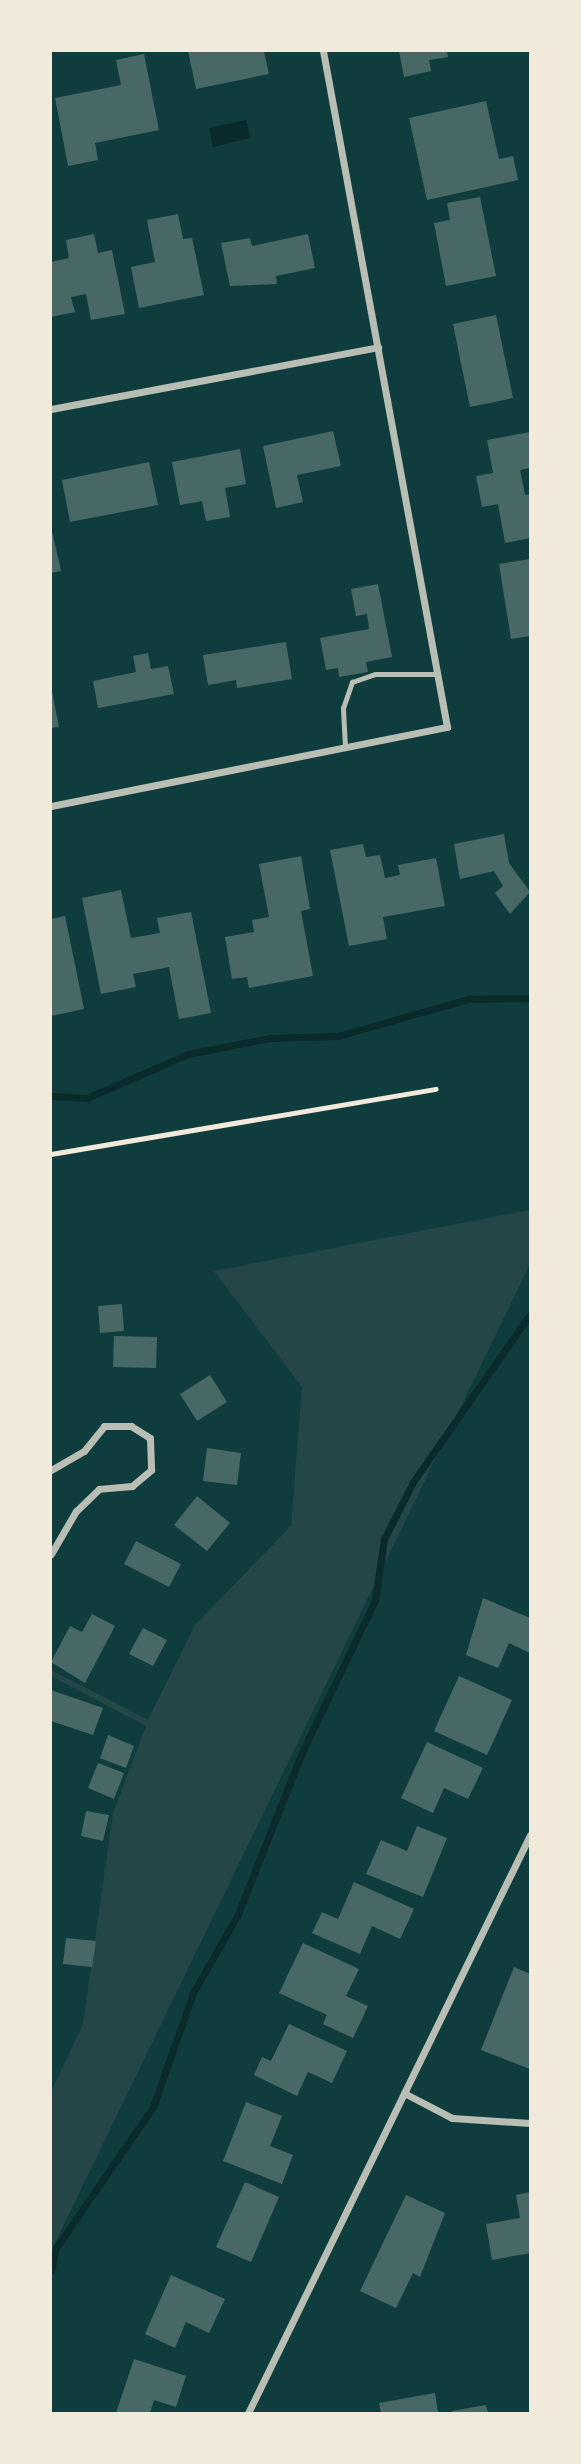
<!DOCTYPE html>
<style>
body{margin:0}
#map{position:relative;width:581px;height:2464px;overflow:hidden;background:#0f3d3e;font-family:Inter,sans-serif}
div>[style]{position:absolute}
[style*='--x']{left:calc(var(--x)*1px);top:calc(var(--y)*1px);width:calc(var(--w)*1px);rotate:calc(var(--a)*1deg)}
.green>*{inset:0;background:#244646}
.water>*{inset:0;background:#0a2a2b}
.stream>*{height:7px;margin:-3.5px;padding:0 3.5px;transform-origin:3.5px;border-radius:3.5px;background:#0a2a2b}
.building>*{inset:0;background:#486865}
.path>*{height:4.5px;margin:-2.25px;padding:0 2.25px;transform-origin:2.25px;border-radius:2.25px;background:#f1e9da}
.service>*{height:5px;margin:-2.5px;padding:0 2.5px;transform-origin:2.5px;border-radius:2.5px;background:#b8beb3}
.minor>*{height:7px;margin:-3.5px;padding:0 3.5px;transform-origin:3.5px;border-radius:3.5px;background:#b8beb3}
span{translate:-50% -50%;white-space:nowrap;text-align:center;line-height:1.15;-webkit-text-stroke:5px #f1e9da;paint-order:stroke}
.frame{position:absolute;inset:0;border:52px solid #f1e9da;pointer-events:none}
</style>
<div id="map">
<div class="green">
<i style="clip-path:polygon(530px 1210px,530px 1264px,51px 2251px,51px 2092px,83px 2024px,113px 1813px,146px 1726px,51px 1676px,51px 1670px,148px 1720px,195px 1625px,291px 1526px,302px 1387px,214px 1271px)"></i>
</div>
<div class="water">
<i style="clip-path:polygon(246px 120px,251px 138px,213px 147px,209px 128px)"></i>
</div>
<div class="stream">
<i style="--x:51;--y:1096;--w:36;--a:3"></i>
<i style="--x:87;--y:1098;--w:110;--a:-23.5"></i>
<i style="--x:188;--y:1054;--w:84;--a:-11"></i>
<i style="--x:270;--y:1038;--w:68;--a:-1.7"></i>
<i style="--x:338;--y:1036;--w:135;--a:-15.9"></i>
<i style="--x:468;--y:999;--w:62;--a:-0.9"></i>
<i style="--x:51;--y:2271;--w:24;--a:-78"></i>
<i style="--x:56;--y:2248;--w:171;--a:-55.5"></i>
<i style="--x:153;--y:2107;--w:121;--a:-70.7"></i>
<i style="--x:193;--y:1993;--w:91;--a:-60.3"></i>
<i style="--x:238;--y:1914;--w:174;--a:-68.4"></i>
<i style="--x:302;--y:1752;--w:169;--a:-64.3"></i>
<i style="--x:375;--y:1600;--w:62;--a:-81.6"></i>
<i style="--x:384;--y:1539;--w:64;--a:-63"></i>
<i style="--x:413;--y:1482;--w:205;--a:-55.1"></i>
</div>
<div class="building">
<i style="clip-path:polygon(188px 51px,264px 51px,269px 74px,196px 89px)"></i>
<i style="clip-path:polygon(399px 51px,447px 51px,448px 57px,429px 60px,431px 71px,404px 77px)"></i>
<i style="clip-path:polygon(144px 54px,159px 130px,95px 143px,98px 160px,68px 166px,55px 98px,121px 85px,116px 60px)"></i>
<i style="clip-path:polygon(486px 101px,499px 159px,513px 156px,518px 180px,427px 200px,409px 118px)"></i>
<i style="clip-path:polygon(480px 197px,496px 276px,446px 286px,434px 223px,450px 220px,447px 203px)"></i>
<i style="clip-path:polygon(178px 214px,183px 239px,192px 238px,204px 295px,139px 308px,131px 267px,155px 262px,147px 220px)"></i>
<i style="clip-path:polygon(94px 234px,98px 253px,112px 250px,125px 314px,91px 320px,86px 294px,71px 297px,75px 312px,51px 317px,51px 262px,69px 258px,66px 240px)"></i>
<i style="clip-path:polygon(308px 234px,315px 268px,276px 276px,277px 284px,230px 286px,221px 243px,250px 238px,252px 246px)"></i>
<i style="clip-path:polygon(496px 315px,513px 398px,470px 407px,453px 324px)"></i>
<i style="clip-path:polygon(333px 431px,341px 466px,297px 475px,303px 502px,276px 508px,263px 446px)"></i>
<i style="clip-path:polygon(530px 432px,530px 468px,520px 470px,525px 495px,530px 494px,530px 538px,505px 543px,498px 504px,482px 507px,476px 476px,493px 473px,487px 440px)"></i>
<i style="clip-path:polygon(240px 449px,246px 484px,225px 488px,230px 517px,206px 521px,202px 501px,180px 505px,172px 462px)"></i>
<i style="clip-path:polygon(149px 462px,158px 505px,70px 522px,62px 480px)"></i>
<i style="clip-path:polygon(51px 527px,61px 571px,51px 573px)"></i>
<i style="clip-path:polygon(530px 559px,530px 636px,511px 639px,499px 564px)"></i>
<i style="clip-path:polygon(378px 584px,392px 657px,366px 662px,368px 672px,339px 677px,338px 668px,326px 670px,320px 638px,369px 629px,367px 614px,356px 616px,351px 589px)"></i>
<i style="clip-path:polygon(286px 642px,292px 679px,237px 688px,236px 680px,208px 685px,203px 655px)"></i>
<i style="clip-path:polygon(148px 653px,151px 669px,168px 666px,174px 694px,98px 708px,93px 681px,136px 672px,133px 656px)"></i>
<i style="clip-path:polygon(51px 687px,59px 727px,51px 728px)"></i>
<i style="clip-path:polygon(504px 834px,509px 863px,530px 892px,510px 914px,495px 893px,503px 886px,494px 871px,460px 879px,454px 844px)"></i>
<i style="clip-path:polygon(363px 844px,366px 857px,380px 855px,385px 878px,400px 875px,398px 865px,436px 858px,445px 906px,383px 917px,387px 939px,349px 946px,330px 850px)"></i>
<i style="clip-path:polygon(301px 856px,310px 909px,301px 911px,313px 976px,249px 988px,247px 977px,232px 979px,225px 937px,254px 932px,252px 920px,269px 917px,259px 864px)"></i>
<i style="clip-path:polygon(121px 890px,131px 938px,160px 933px,157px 918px,191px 912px,211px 1013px,179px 1019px,169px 967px,133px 974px,136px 987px,101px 994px,82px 898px)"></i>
<i style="clip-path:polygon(65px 916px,84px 1009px,51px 1016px,51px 919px)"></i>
<i style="clip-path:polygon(122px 1304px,124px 1331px,100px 1333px,98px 1306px)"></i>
<i style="clip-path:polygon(114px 1336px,157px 1337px,156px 1368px,113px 1367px)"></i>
<i style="clip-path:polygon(210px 1375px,227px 1402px,197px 1421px,180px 1394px)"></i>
<i style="clip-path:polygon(207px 1448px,241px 1453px,237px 1485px,203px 1481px)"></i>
<i style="clip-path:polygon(197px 1496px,230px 1523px,207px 1551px,174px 1525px)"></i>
<i style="clip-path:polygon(136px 1541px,181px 1564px,169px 1587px,124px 1564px)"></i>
<i style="clip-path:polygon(483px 1598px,530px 1618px,530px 1653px,509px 1643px,498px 1668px,466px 1655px)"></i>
<i style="clip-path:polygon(92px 1614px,115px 1626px,85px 1683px,51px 1662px,70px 1626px,82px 1632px)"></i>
<i style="clip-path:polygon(143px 1628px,167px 1640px,153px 1666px,129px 1654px)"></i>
<i style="clip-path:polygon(459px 1676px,512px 1700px,487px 1755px,434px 1731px)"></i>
<i style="clip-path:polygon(51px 1690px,103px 1708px,93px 1735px,51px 1721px)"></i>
<i style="clip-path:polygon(108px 1735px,134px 1746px,126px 1768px,100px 1758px)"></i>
<i style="clip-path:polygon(427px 1742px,483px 1768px,468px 1799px,444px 1788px,433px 1813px,401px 1798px)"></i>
<i style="clip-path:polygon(98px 1763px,124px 1773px,114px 1799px,88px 1788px)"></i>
<i style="clip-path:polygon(86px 1811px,109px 1815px,103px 1841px,81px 1836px)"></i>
<i style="clip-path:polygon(417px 1826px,447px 1838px,423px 1897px,366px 1874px,381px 1840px,407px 1851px)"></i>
<i style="clip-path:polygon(354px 1882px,414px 1909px,400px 1939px,372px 1926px,360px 1954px,312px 1933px,322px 1912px,338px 1919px)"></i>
<i style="clip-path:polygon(66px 1938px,96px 1941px,92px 1967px,63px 1964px)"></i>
<i style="clip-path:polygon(303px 1943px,359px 1969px,346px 1996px,368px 2006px,353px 2038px,323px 2024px,327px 2015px,279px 1993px)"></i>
<i style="clip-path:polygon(514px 1967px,530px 1974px,530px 2069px,481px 2050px)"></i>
<i style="clip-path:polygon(289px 2024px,347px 2051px,332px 2083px,308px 2072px,297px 2096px,254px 2075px,262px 2057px,271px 2061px)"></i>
<i style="clip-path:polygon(246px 2102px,282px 2116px,270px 2146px,293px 2155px,282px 2184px,223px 2161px)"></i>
<i style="clip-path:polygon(245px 2182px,279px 2197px,251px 2262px,216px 2247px)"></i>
<i style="clip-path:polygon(530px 2192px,530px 2253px,492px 2260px,486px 2224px,520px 2218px,516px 2195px)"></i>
<i style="clip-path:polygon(406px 2195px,445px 2213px,420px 2277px,413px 2273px,396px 2308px,360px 2291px)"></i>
<i style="clip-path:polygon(171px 2275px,225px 2299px,209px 2333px,186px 2322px,175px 2348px,145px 2334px)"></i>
<i style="clip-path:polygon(134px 2359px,186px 2376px,176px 2407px,154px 2400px,150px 2413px,116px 2413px)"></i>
<i style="clip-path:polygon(435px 2393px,438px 2413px,381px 2413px,379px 2403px)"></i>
<i style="clip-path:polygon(486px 2405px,488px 2413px,452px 2413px,452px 2411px)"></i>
</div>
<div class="path">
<i style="--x:51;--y:1154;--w:390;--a:-9.6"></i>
</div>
<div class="service">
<i style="--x:345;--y:747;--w:39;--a:-93"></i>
<i style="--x:343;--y:708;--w:28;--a:-71"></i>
<i style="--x:352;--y:682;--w:24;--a:-19"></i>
<i style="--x:375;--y:674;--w:62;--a:0"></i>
</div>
<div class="minor">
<i style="--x:51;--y:409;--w:333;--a:-10.7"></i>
<i style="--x:51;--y:806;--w:404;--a:-11.3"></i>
<i style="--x:447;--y:727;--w:687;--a:-100.39"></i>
<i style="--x:51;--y:1470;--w:38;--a:-30"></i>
<i style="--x:84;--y:1451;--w:32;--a:-51"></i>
<i style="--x:104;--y:1426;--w:27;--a:0"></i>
<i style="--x:131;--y:1426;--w:22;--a:32"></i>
<i style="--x:150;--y:1438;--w:32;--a:88"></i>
<i style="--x:151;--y:1470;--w:25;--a:140"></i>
<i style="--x:132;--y:1486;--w:33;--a:175"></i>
<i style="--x:99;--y:1489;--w:32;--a:136"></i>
<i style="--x:76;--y:1511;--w:50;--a:120.2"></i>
<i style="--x:404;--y:2093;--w:54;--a:27.5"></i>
<i style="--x:452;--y:2118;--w:78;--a:3.7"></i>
<i style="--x:248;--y:2413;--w:643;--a:-63.99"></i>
</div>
<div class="frame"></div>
</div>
